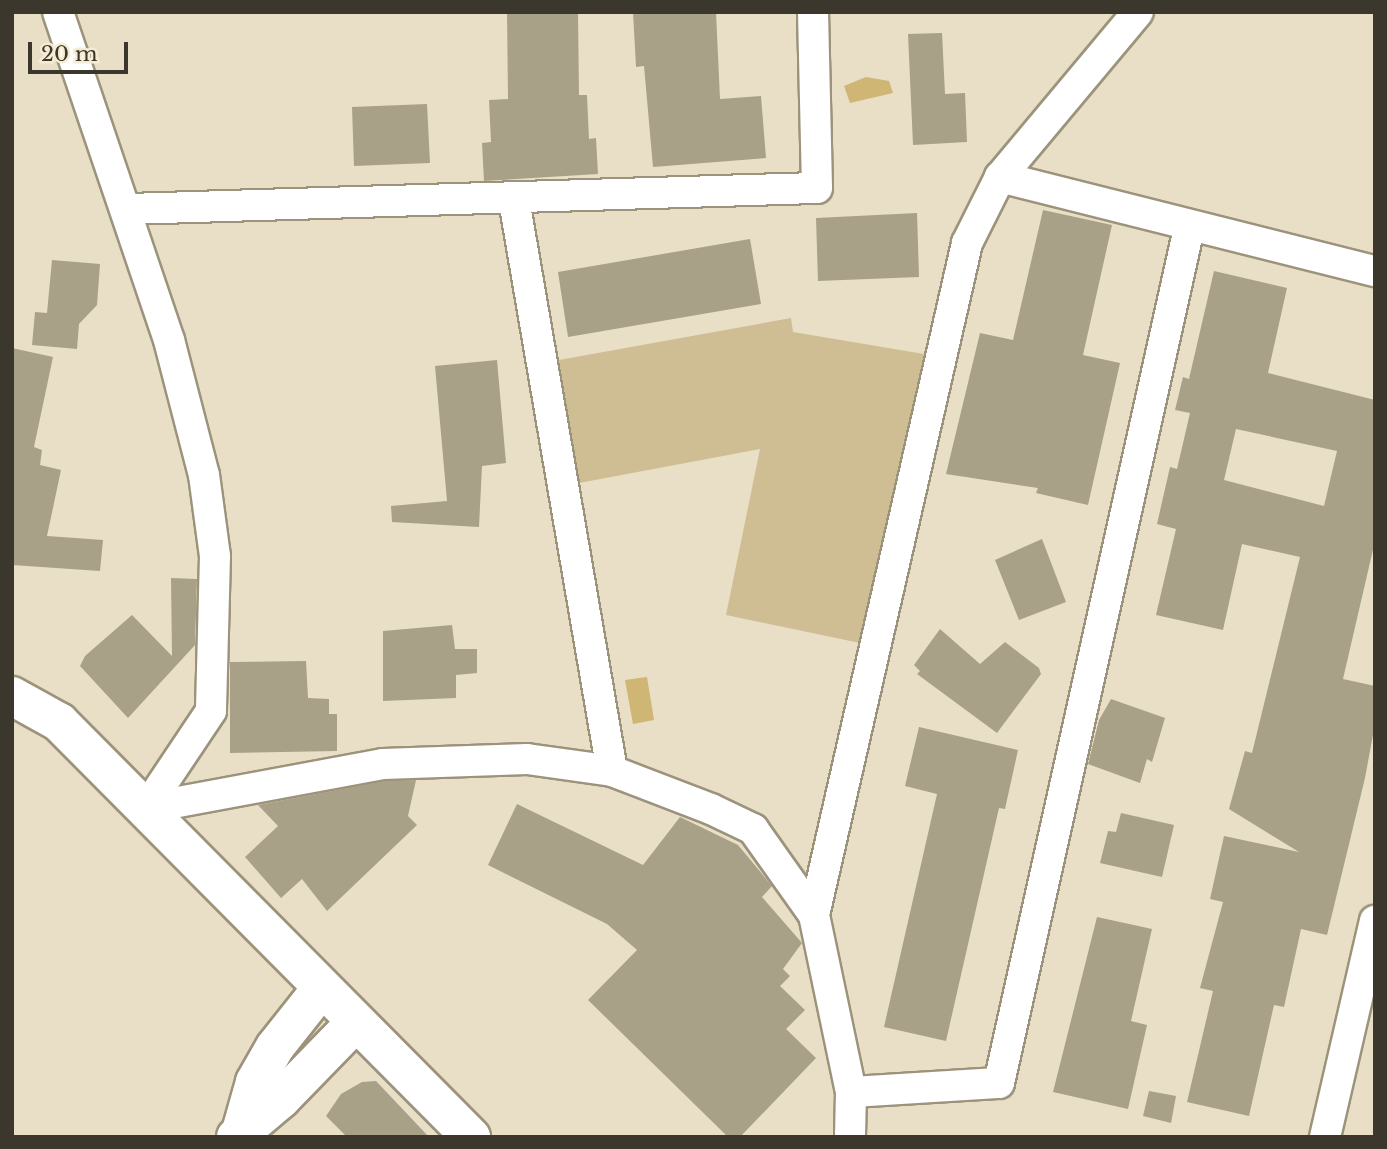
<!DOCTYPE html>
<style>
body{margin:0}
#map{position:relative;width:1387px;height:1149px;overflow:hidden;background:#e8dfc6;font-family:"Libre Baskerville",serif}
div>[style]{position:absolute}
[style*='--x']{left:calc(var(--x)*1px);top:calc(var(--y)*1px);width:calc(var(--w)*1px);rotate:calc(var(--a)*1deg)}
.green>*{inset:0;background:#cfbe93}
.water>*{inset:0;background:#cfb675}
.building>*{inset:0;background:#a9a088}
.roads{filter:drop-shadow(2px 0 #9c937c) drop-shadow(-2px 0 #9c937c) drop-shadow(0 2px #9c937c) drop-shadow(0 -2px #9c937c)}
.street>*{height:30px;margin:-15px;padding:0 15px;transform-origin:15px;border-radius:15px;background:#fff}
.secondary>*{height:38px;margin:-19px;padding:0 19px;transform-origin:19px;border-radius:19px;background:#fff}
.highway>*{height:38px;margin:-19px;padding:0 19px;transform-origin:19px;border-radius:19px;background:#fff}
span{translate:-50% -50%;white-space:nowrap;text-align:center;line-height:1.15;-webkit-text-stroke:6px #f6ecd3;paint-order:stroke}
.frame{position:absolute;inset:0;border:14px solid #3b372d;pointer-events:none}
.scale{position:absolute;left:28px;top:42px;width:100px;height:32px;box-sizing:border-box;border:4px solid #3b372d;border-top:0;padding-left:9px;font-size:21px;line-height:24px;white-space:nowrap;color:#3b372d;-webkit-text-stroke:5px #f6ecd3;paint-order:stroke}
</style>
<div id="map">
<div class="green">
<i style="clip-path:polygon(791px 318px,793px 332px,924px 354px,860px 643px,726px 615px,760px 449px,579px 483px,559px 360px)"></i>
</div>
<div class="water">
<i style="clip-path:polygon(866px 77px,889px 81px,893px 93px,850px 103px,844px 86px)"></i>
<i style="clip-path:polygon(647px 677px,654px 720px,633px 724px,625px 680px)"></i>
</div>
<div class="building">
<i style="clip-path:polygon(507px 12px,578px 12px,579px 95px,587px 95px,589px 139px,596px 138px,598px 174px,484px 181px,482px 143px,491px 142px,489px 100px,508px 99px)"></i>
<i style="clip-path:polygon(633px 12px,716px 12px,720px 99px,761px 96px,766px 158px,653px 167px,644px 66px,636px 67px)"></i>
<i style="clip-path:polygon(942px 33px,945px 94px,965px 93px,967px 142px,913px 145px,908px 34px)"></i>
<i style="clip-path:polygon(427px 104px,430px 163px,354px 166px,352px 107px)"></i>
<i style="clip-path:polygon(1043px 210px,1112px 225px,1083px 355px,1120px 363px,1088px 505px,1036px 493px,1038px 488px,946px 474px,980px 333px,1013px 340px)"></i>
<i style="clip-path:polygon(917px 213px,919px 277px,818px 281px,816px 218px)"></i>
<i style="clip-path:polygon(750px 239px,761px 304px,568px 337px,558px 272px)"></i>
<i style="clip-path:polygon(52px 260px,100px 264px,97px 305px,79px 324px,77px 349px,32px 345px,35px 312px,47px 313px)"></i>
<i style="clip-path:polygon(evenodd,1214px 271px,1287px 288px,1268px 373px,1375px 400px,1375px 541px,1343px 679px,1375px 686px,1375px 724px,1365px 778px,1327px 935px,1301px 929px,1284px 1007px,1274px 1005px,1249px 1116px,1187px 1102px,1213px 991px,1200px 988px,1223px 902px,1210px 899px,1224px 836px,1299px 852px,1229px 809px,1245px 751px,1252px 753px,1300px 557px,1242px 544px,1223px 630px,1156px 615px,1176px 529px,1157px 524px,1170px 467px,1177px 469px,1190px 413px,1175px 410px,1183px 377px,1189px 379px,1214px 271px,1236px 429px,1337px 451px,1324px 506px,1224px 480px,1236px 429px)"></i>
<i style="clip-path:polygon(12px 348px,53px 357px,34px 447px,42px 450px,40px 465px,61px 470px,47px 536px,103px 540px,100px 571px,12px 565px)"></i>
<i style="clip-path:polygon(497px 360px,506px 463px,482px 466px,479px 527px,392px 522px,391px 506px,447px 501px,435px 366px)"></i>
<i style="clip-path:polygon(1042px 539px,1066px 602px,1019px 620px,995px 560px)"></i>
<i style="clip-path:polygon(171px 578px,197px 579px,195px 645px,128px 718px,80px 666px,85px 656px,132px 615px,172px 656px)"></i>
<i style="clip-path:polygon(452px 625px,455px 649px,477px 649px,477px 673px,456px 675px,456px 698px,383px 701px,383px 631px)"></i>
<i style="clip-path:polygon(940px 629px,980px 664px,1005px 642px,1039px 668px,1041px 674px,997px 733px,917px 674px,920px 671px,914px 665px)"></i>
<i style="clip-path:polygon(306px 661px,308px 698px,329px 699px,329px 714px,337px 714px,337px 751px,230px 753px,230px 662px)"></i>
<i style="clip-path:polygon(1111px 699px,1165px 718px,1152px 762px,1147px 759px,1140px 783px,1088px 764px,1099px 720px)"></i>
<i style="clip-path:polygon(919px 727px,1018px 750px,1005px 809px,999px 808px,946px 1041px,884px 1027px,937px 794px,905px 786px)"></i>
<i style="clip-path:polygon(416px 780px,408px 816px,417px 825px,327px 911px,302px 879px,281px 898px,245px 857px,278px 826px,258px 805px,385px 781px)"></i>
<i style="clip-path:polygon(517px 804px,643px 865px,680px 817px,738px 845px,772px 886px,762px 897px,802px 943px,783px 969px,790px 976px,780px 986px,805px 1010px,786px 1029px,816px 1058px,740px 1137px,728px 1137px,588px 1000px,637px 950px,607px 924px,488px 865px)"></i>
<i style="clip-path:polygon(1121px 813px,1174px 825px,1162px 877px,1100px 863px,1108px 831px,1116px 832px)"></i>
<i style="clip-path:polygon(1097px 917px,1152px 929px,1131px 1021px,1147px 1025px,1128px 1109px,1053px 1092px)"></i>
<i style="clip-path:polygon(376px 1081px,429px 1137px,347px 1137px,326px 1116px,341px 1094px,362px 1082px)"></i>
<i style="clip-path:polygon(1149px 1091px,1176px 1096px,1171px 1123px,1143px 1116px)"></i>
</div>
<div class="roads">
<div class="street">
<i style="--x:58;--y:12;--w:346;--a:71.3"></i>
<i style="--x:169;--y:340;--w:139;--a:75.5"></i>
<i style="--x:204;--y:475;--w:82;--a:82.3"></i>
<i style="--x:215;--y:556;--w:155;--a:91.5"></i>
<i style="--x:211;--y:711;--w:117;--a:123.8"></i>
<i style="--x:1000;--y:177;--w:387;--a:14.1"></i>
<i style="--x:514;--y:200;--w:579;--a:80.26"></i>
<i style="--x:128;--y:209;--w:689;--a:-1.75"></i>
<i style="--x:817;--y:188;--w:176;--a:-91.3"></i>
<i style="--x:146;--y:808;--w:241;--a:-10.5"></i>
<i style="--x:383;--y:764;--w:144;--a:-2"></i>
<i style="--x:527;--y:759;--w:86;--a:8"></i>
<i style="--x:612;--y:771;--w:106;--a:21"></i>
<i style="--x:711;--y:809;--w:47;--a:25.5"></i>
<i style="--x:753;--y:829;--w:105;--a:54.7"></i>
<i style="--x:814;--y:915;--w:181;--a:78.2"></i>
<i style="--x:851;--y:1092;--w:45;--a:91.3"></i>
<i style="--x:814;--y:915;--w:689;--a:-77.17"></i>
<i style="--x:967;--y:243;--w:74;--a:-63.4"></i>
<i style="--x:1000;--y:177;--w:215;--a:-50.1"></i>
<i style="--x:851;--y:1092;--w:148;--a:-3.5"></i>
<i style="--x:999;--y:1083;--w:876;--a:-77.47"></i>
<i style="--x:1325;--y:1137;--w:222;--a:-77"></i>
</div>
<div class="secondary">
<i style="--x:12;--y:696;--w:54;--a:29"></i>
<i style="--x:59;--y:722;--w:585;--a:45.21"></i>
</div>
<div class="highway">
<i style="--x:242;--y:1128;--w:48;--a:-74.2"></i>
<i style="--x:255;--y:1082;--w:40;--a:-60.3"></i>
<i style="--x:275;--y:1047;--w:74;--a:-51.6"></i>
<i style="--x:236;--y:1137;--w:59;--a:-40.2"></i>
<i style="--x:281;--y:1099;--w:106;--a:-45.8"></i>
</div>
</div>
<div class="frame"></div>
<div class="scale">20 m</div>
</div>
